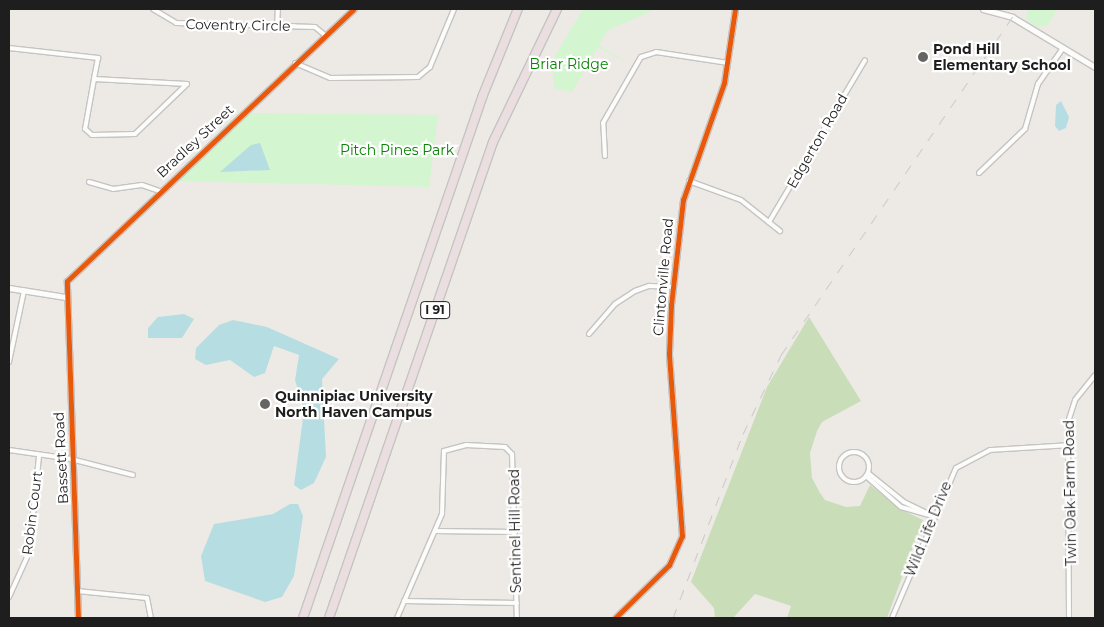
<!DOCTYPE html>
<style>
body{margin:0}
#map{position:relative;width:1104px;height:627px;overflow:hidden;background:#edeae6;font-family:Montserrat,sans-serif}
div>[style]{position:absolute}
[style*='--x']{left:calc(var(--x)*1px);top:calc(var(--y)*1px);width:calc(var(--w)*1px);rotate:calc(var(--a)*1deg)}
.forest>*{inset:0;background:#caddb9}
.park>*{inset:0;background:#d3f5cf}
.water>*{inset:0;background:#b6dee2}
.roads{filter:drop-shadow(1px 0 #c5c4c2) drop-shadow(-1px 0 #c5c4c2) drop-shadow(0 1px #c5c4c2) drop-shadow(0 -1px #c5c4c2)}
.minor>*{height:4px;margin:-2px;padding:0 2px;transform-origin:2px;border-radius:2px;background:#fcfcfb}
.minor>.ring{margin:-2px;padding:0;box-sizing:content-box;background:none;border:4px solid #fcfcfb;border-radius:50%}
.tertiary>*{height:5px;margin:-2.5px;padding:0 2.5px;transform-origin:2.5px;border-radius:2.5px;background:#fcfcfb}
.motorway>*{height:8px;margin:-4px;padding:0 4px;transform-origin:4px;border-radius:4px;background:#eadee1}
.rail>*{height:1px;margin-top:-0.5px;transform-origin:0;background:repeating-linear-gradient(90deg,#cacac9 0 10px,transparent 0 20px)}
.cycleway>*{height:5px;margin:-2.5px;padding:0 2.5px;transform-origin:2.5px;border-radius:2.5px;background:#e8590c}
.dots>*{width:14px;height:14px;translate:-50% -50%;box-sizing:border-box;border:2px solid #fff;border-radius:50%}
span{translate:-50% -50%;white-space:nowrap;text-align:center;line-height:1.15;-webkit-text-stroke:4.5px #fff;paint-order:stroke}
.shield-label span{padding:1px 4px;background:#fff;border:1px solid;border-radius:4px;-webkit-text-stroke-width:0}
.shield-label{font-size:12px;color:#1e1e1e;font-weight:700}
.street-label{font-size:14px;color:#1e1e1e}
.poi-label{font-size:14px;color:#1e1e1e;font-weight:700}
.left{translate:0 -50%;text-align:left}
.park-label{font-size:14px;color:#068403}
.frame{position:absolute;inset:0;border:10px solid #1e1e1e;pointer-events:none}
</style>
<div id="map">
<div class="forest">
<i style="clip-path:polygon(809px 317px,861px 401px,822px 422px,817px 431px,810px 453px,812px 478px,820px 493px,825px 500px,846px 507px,860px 506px,870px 485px,900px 509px,923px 520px,887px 618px,787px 618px,791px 606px,755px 594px,734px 617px,715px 618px,714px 608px,691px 582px,767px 387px)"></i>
</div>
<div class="park">
<i style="clip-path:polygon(583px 9px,655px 9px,607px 31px,599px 45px,632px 66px,598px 47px,572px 92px,554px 88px,552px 61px)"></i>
<i style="clip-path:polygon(1028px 9px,1057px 9px,1048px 25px,1038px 27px,1026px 20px)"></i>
<i style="clip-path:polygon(247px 113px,438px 115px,429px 187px,175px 181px)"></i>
</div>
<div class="water">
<i style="clip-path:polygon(1061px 101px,1069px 117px,1066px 128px,1059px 131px,1055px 126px,1056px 105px)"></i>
<i style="clip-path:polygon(260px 143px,270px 170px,220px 172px,251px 145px)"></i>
<i style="clip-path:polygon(184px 314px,194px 319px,182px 338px,148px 338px,148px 328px,158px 317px)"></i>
<i style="clip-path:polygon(233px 320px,267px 327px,339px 359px,322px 379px,326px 457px,314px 483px,301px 490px,294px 485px,304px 411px,295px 380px,299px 355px,274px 346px,265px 373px,254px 377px,230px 360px,206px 365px,195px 359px,196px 348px,219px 325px)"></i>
<i style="clip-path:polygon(290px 504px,298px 504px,303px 516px,294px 576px,282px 597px,265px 602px,205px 581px,201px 556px,214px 524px,273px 514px)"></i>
</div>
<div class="roads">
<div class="minor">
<i style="--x:153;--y:9;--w:27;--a:31"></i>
<i style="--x:176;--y:23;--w:139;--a:1.6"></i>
<i style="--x:315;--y:27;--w:13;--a:39"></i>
<i style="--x:277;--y:26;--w:17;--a:-87"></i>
<i style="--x:9;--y:48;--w:90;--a:6.4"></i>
<i style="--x:98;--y:58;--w:21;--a:101"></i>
<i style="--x:295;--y:63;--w:38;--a:23"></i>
<i style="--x:330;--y:78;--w:88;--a:-0.7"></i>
<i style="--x:418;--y:77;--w:16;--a:-40"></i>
<i style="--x:430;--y:67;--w:63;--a:-67.5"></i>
<i style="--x:94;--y:79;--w:93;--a:3.1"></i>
<i style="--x:187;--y:84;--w:72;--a:136.1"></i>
<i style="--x:135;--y:134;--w:43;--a:178.7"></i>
<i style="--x:92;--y:135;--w:9;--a:-139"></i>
<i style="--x:85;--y:129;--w:51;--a:-79.8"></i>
<i style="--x:605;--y:156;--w:33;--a:-93"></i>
<i style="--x:603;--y:123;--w:76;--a:-60.1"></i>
<i style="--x:641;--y:57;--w:16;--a:-18"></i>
<i style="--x:656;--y:52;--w:73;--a:8.7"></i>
<i style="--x:979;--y:173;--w:64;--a:-43.7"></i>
<i style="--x:1025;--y:129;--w:47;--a:-73.9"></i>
<i style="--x:1038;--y:84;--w:44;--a:-55.2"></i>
<i style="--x:689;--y:181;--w:55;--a:20.1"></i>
<i style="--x:741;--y:200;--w:50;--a:38.5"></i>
<i style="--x:89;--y:182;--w:25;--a:16"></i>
<i style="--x:113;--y:189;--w:29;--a:-8"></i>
<i style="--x:142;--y:185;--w:18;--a:19"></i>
<i style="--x:769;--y:222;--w:188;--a:-59.3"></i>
<i style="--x:589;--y:334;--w:40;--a:-49"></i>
<i style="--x:615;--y:304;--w:24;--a:-33"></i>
<i style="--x:635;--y:291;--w:15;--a:-20"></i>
<i style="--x:649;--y:286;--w:24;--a:2"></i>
<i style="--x:9;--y:362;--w:73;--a:-78.1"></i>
<i style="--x:9;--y:450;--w:63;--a:8.3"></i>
<i style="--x:71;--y:459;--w:64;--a:14.5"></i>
<i class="ring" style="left:839px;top:452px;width:26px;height:26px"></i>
<i style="--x:868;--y:473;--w:46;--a:38.9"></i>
<i style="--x:904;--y:502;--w:30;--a:26"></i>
<i style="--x:866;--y:476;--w:47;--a:41.5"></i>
<i style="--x:901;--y:507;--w:33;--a:16"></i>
<i style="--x:435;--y:531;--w:80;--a:0.7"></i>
<i style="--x:77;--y:591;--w:70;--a:5.7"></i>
<i style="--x:147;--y:598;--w:20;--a:79"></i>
<i style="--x:9;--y:597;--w:48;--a:-65.6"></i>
<i style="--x:29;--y:553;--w:98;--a:-84.1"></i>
<i style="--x:404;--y:601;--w:113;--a:1"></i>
<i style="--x:397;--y:618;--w:113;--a:-66.6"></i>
<i style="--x:442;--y:514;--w:63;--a:-88.2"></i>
<i style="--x:444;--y:451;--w:23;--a:-15"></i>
<i style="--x:466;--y:445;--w:39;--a:3"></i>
<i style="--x:505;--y:447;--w:10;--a:45"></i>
<i style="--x:512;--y:454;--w:164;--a:88.3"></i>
<i style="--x:892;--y:618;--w:163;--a:-66.9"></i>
<i style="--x:956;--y:468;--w:38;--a:-28"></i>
<i style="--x:990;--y:450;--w:79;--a:-3.6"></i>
<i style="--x:1069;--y:618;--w:196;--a:-90.3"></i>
<i style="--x:1068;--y:422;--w:23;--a:-72"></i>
<i style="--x:1075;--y:400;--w:32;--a:-51"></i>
</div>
<div class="tertiary">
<i style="--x:983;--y:9;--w:30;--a:15"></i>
<i style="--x:1012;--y:17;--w:97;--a:31.1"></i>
<i style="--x:9;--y:288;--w:57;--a:9.1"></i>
<i style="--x:78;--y:618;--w:337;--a:-91.9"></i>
<i style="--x:67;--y:281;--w:395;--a:-43.5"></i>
<i style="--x:615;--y:618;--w:76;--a:-44.5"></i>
<i style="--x:669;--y:565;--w:32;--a:-66"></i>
<i style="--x:682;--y:536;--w:183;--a:-94.1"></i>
<i style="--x:669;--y:353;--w:48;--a:-87.6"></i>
<i style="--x:671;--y:305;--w:106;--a:-83.5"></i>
<i style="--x:683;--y:200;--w:124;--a:-70.7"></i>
<i style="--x:724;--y:83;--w:75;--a:-81.5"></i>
</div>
<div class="motorway">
<i style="--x:303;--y:618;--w:553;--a:-71.01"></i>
<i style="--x:483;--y:95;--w:93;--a:-67.9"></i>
<i style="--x:329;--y:618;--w:503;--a:-70.99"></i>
<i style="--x:493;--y:142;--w:148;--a:-64.3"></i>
</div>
</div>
<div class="rail">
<i style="--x:673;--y:618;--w:197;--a:-69.2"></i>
<i style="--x:743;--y:434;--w:88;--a:-64.3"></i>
<i style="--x:781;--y:355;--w:419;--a:-55.6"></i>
</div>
<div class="cycleway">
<i style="--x:78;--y:618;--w:337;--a:-91.9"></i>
<i style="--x:67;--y:281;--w:395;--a:-43.5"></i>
<i style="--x:615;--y:618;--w:76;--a:-44.5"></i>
<i style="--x:669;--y:565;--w:32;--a:-66"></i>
<i style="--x:682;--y:536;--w:183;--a:-94.1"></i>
<i style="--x:669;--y:353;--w:48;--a:-87.6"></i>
<i style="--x:671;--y:305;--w:106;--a:-83.5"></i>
<i style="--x:683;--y:200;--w:124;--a:-70.7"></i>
<i style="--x:724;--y:83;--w:75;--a:-81.5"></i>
</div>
<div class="dots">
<i style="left:923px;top:57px;background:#666564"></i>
<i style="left:265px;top:404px;background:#666564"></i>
</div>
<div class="shield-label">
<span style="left:435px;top:310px">I 91</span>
</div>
<div class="street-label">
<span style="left:238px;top:25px;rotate:1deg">Coventry Circle</span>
<span style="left:195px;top:141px;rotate:-43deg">Bradley Street</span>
<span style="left:817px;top:141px;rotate:-60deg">Edgerton Road</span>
<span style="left:663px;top:277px;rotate:-85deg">Clintonville Road</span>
<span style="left:61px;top:458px;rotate:-93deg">Bassett Road</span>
<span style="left:1070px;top:493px;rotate:-91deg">Twin Oak Farm Road</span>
<span style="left:32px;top:513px;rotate:-83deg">Robin Court</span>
<span style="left:928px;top:529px;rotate:-68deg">Wild Life Drive</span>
<span style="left:515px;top:531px;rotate:-91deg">Sentinel Hill Road</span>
</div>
<div class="poi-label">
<span class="left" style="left:933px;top:57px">Pond Hill<br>Elementary School</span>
<span class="left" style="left:275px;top:404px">Quinnipiac University<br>North Haven Campus</span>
</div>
<div class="park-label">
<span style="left:569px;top:64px">Briar Ridge</span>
<span style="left:397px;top:150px">Pitch Pines Park</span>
</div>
<div class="frame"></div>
</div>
